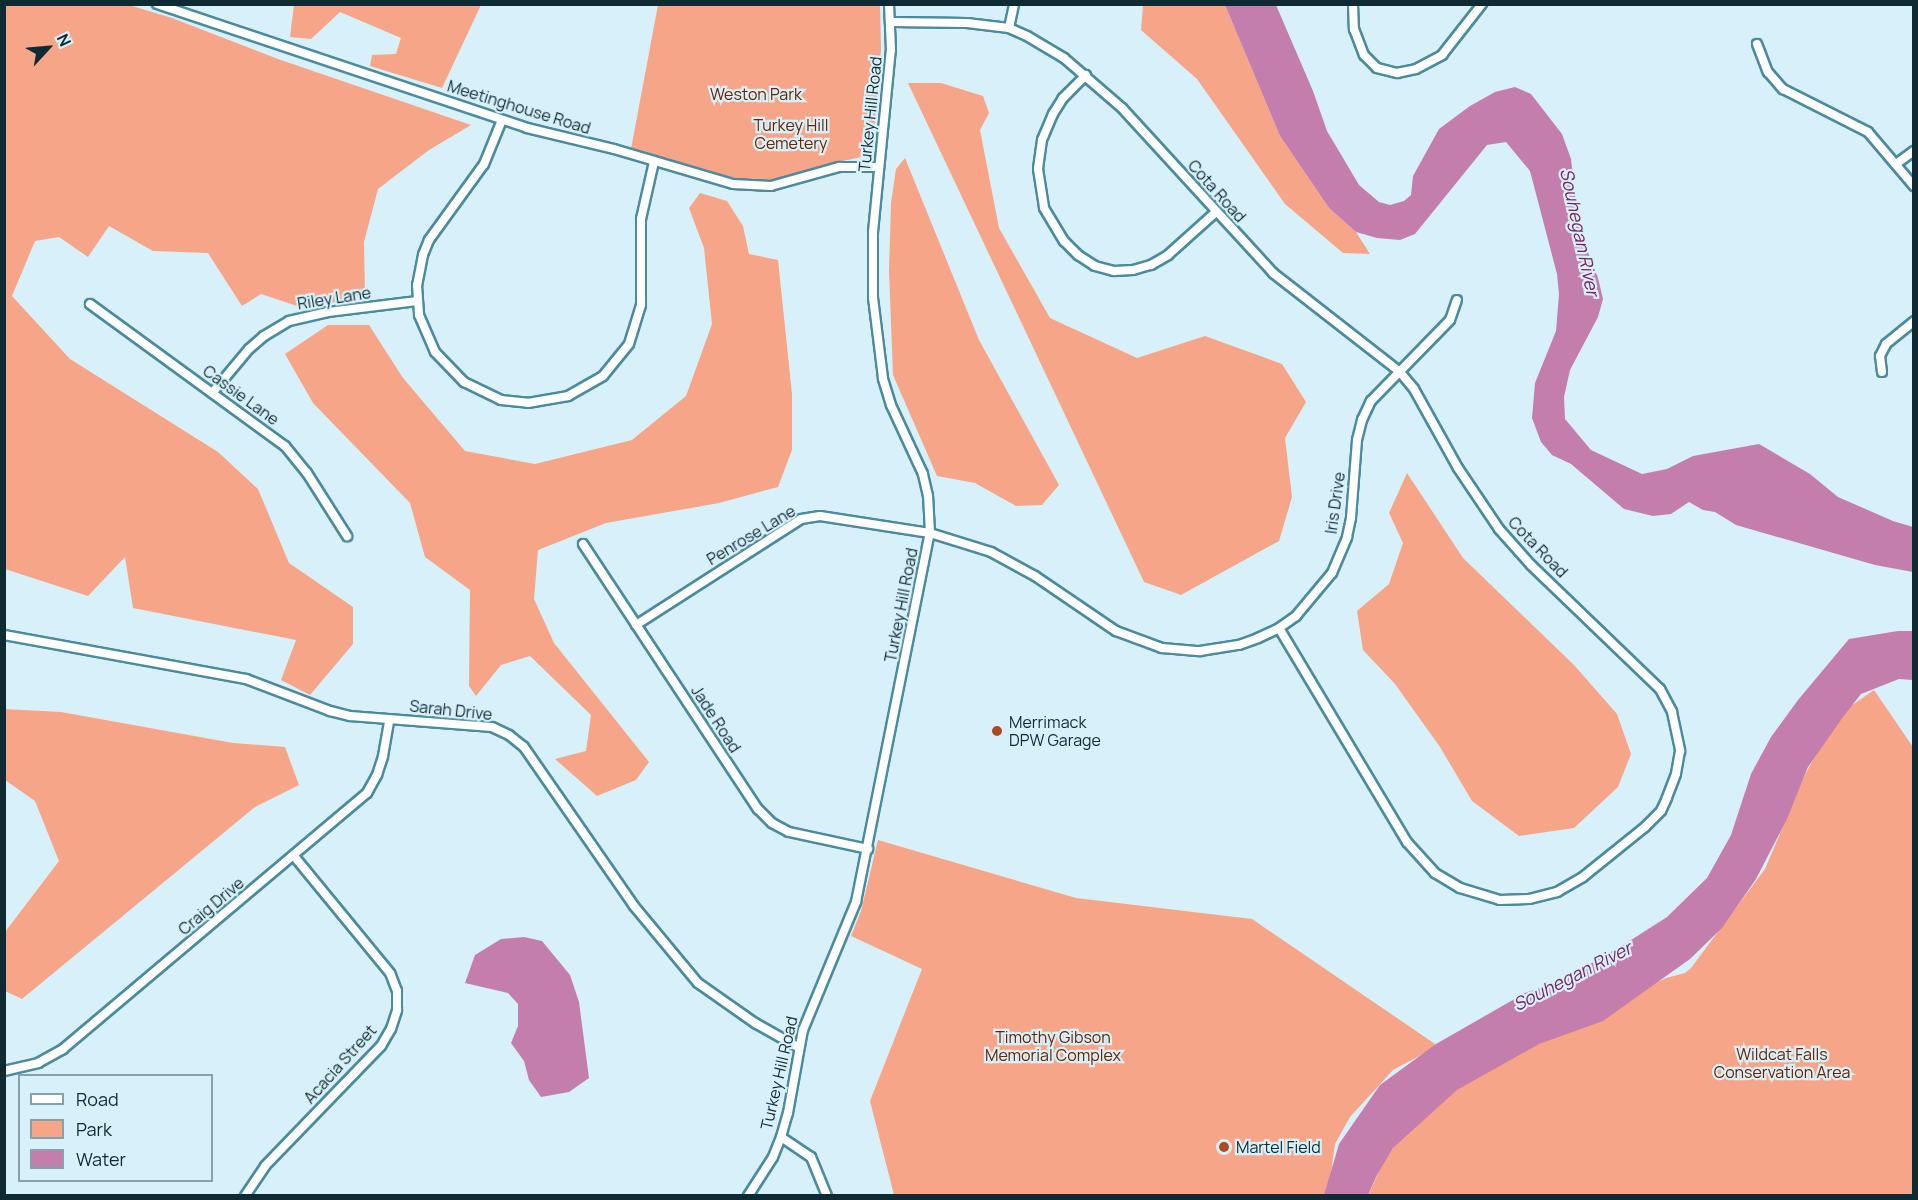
<!DOCTYPE html>
<style>
body{margin:0}
#map{position:relative;width:1918px;height:1200px;overflow:hidden;background:#d7f0f9;font-family:Manrope,sans-serif}
div>[style]{position:absolute}
[style*='--x']{left:calc(var(--x)*1px);top:calc(var(--y)*1px);width:calc(var(--w)*1px);rotate:calc(var(--a)*1deg)}
.green>*{inset:0;background:#f7a588}
.water>*{inset:0;background:#c47ead}
.roads{filter:drop-shadow(2px 0 #4b8b9e) drop-shadow(-2px 0 #4b8b9e) drop-shadow(0 2px #4b8b9e) drop-shadow(0 -2px #4b8b9e)}
.minor>*{height:8px;margin:-4px;padding:0 4px;transform-origin:4px;border-radius:4px;background:#fff}
.dots>*{width:16px;height:16px;translate:-50% -50%;box-sizing:border-box;border:3px solid #d7f0f9;border-radius:50%}
span{translate:-50% -50%;white-space:nowrap;text-align:center;line-height:1.15;-webkit-text-stroke:4.5px #d7f0f9;paint-order:stroke}
.park-label{font-size:16px;color:#692202}
.street-label{font-size:16px;color:#0f2a32}
.poi-label{font-size:16px;color:#0f2a32}
.left{translate:0 -50%;text-align:left}
.water-label{font-size:18px;color:#782461;font-style:italic}
.frame{position:absolute;inset:0;border:6px solid #0f2a32;pointer-events:none}
.legend{position:absolute;left:18px;top:1074px;width:195px;height:108px;box-sizing:border-box;background:#d7f0f9;border:2px solid #87a1a9;margin:0;padding:8px 10px;list-style:none;font-size:18px;color:#0f2a32}
.legend li{display:flex;align-items:center;gap:12px;height:30px}
.legend b{width:30px;border:2px solid #87a1a9}
.north{position:absolute;left:18px;top:18px;width:60px;height:60px;-webkit-text-stroke:4px #d7f0f9;paint-order:stroke;rotate:64deg;font-size:16px;font-weight:700;line-height:24px;text-align:center;color:#0f2a32}
.north::after{content:'';display:block;margin:auto;width:21px;height:27px;background:#0f2a32;clip-path:polygon(50% 0,100% 100%,50% 72%,0 100%)}
</style>
<div id="map">
<div class="green">
<i style="clip-path:polygon(5px 4px,129px 5px,172px 18px,278px 59px,471px 125px,429px 150px,378px 189px,364px 242px,365px 295px,306px 309px,261px 294px,242px 306px,208px 253px,153px 251px,109px 226px,88px 257px,59px 237px,35px 241px,12px 296px,70px 359px,218px 452px,258px 489px,289px 563px,353px 607px,353px 644px,310px 695px,281px 680px,296px 640px,133px 608px,125px 557px,88px 596px,5px 569px)"></i>
<i style="clip-path:polygon(294px 5px,294px 4px,481px 5px,442px 88px,370px 66px,372px 55px,396px 54px,401px 38px,340px 12px,311px 39px,290px 37px)"></i>
<i style="clip-path:polygon(658px 5px,880px 5px,881px 50px,872px 155px,828px 164px,780px 180px,752px 184px,725px 179px,631px 149px)"></i>
<i style="clip-path:polygon(1143px 5px,1225px 5px,1280px 136px,1329px 208px,1356px 232px,1370px 254px,1343px 253px,1285px 204px,1197px 79px,1141px 30px)"></i>
<i style="clip-path:polygon(908px 83px,941px 83px,983px 96px,989px 113px,980px 130px,999px 228px,1050px 318px,1137px 358px,1205px 336px,1282px 364px,1306px 402px,1285px 438px,1292px 497px,1279px 541px,1181px 595px,1144px 582px)"></i>
<i style="clip-path:polygon(905px 158px,979px 340px,1059px 485px,1042px 505px,1016px 506px,975px 483px,937px 476px,893px 375px,889px 271px,891px 203px,896px 169px)"></i>
<i style="clip-path:polygon(700px 193px,727px 201px,743px 226px,749px 254px,778px 260px,792px 394px,792px 450px,778px 487px,719px 503px,606px 523px,538px 550px,534px 599px,554px 643px,649px 762px,636px 780px,597px 796px,555px 759px,586px 751px,591px 715px,530px 656px,501px 665px,476px 696px,469px 686px,470px 590px,425px 557px,410px 503px,313px 403px,285px 354px,328px 325px,369px 325px,403px 378px,465px 451px,535px 464px,632px 440px,686px 396px,712px 324px,704px 248px,689px 208px)"></i>
<i style="clip-path:polygon(1407px 473px,1463px 558px,1574px 665px,1617px 714px,1631px 754px,1618px 787px,1574px 828px,1519px 836px,1472px 801px,1440px 747px,1395px 684px,1363px 650px,1357px 611px,1389px 584px,1403px 543px,1389px 513px)"></i>
<i style="clip-path:polygon(1874px 690px,1913px 747px,1913px 1195px,1368px 1196px,1385px 1158px,1409px 1129px,1458px 1088px,1504px 1062px,1536px 1040px,1666px 978px,1685px 973px,1691px 968px,1765px 869px,1804px 777px,1829px 729px,1848px 708px)"></i>
<i style="clip-path:polygon(4px 709px,61px 712px,233px 743px,285px 747px,299px 785px,255px 807px,22px 999px,5px 991px,5px 932px,59px 861px,35px 801px,5px 780px)"></i>
<i style="clip-path:polygon(878px 840px,1076px 898px,1252px 919px,1438px 1046px,1393px 1070px,1350px 1117px,1335px 1144px,1328px 1195px,894px 1195px,870px 1101px,922px 969px,851px 936px,861px 911px)"></i>
</div>
<div class="water">
<i style="clip-path:polygon(1225px 5px,1276px 5px,1313px 91px,1327px 131px,1359px 185px,1379px 202px,1390px 205px,1404px 201px,1411px 195px,1413px 176px,1439px 129px,1470px 106px,1495px 92px,1515px 87px,1531px 94px,1562px 134px,1571px 159px,1579px 229px,1598px 278px,1603px 299px,1598px 317px,1570px 370px,1564px 397px,1565px 419px,1591px 450px,1642px 474px,1667px 469px,1693px 456px,1759px 444px,1810px 474px,1838px 497px,1893px 521px,1913px 527px,1913px 572px,1875px 565px,1736px 525px,1715px 512px,1703px 510px,1689px 502px,1671px 514px,1653px 516px,1624px 509px,1571px 464px,1552px 455px,1541px 442px,1532px 418px,1535px 383px,1556px 331px,1559px 294px,1557px 274px,1530px 171px,1506px 142px,1487px 145px,1415px 234px,1400px 240px,1377px 238px,1356px 232px,1329px 208px,1280px 136px)"></i>
<i style="clip-path:polygon(1898px 631px,1913px 631px,1913px 680px,1899px 679px,1861px 694px,1843px 717px,1808px 767px,1787px 819px,1756px 879px,1722px 928px,1690px 959px,1603px 1021px,1539px 1044px,1457px 1090px,1393px 1148px,1377px 1175px,1368px 1195px,1324px 1195px,1339px 1144px,1380px 1085px,1436px 1044px,1525px 993px,1564px 979px,1628px 942px,1667px 917px,1707px 878px,1731px 835px,1751px 774px,1771px 737px,1798px 700px,1849px 639px)"></i>
<i style="clip-path:polygon(524px 937px,542px 941px,570px 975px,579px 1002px,589px 1078px,569px 1092px,541px 1097px,529px 1080px,524px 1061px,511px 1043px,518px 1026px,518px 1004px,508px 993px,465px 983px,475px 955px,501px 939px)"></i>
</div>
<div class="roads">
<div class="minor">
<i style="--x:157;--y:4;--w:390;--a:18.5"></i>
<i style="--x:527;--y:128;--w:89;--a:13.6"></i>
<i style="--x:614;--y:149;--w:124;--a:16.4"></i>
<i style="--x:733;--y:184;--w:38;--a:3"></i>
<i style="--x:771;--y:186;--w:71;--a:-15.6"></i>
<i style="--x:839;--y:167;--w:40;--a:0"></i>
<i style="--x:1353;--y:4;--w:25;--a:88"></i>
<i style="--x:1354;--y:29;--w:28;--a:69"></i>
<i style="--x:1364;--y:55;--w:18;--a:45"></i>
<i style="--x:1377;--y:68;--w:21;--a:14"></i>
<i style="--x:1397;--y:73;--w:19;--a:-12"></i>
<i style="--x:1416;--y:69;--w:30;--a:-28"></i>
<i style="--x:1442;--y:55;--w:65;--a:-51.9"></i>
<i style="--x:892;--y:22;--w:75;--a:0.8"></i>
<i style="--x:967;--y:23;--w:42;--a:6.8"></i>
<i style="--x:1009;--y:28;--w:20;--a:24"></i>
<i style="--x:1027;--y:36;--w:43;--a:30.7"></i>
<i style="--x:1064;--y:58;--w:77;--a:40.8"></i>
<i style="--x:1122;--y:108;--w:224;--a:47.5"></i>
<i style="--x:1273;--y:273;--w:160;--a:37.9"></i>
<i style="--x:1399;--y:371;--w:23;--a:50"></i>
<i style="--x:1414;--y:389;--w:90;--a:60.9"></i>
<i style="--x:1458;--y:468;--w:73;--a:56.1"></i>
<i style="--x:1499;--y:529;--w:48;--a:48.4"></i>
<i style="--x:1531;--y:565;--w:179;--a:43.9"></i>
<i style="--x:1660;--y:689;--w:26;--a:62"></i>
<i style="--x:1672;--y:712;--w:40;--a:78"></i>
<i style="--x:1680;--y:751;--w:23;--a:100"></i>
<i style="--x:1676;--y:774;--w:26;--a:111"></i>
<i style="--x:1667;--y:798;--w:14;--a:115"></i>
<i style="--x:1661;--y:811;--w:23;--a:135"></i>
<i style="--x:1645;--y:827;--w:80;--a:141.1"></i>
<i style="--x:1583;--y:877;--w:30;--a:150"></i>
<i style="--x:1557;--y:892;--w:29;--a:166"></i>
<i style="--x:1529;--y:899;--w:29;--a:178"></i>
<i style="--x:1500;--y:900;--w:42;--a:-163.3"></i>
<i style="--x:1460;--y:888;--w:29;--a:-149"></i>
<i style="--x:1435;--y:873;--w:42;--a:-132.1"></i>
<i style="--x:1407;--y:842;--w:249;--a:-120.9"></i>
<i style="--x:1009;--y:28;--w:25;--a:-78"></i>
<i style="--x:1757;--y:44;--w:30;--a:69"></i>
<i style="--x:1768;--y:72;--w:23;--a:49"></i>
<i style="--x:1783;--y:89;--w:95;--a:26.8"></i>
<i style="--x:1868;--y:132;--w:71;--a:49.6"></i>
<i style="--x:1086;--y:75;--w:33;--a:135"></i>
<i style="--x:1063;--y:98;--w:19;--a:122"></i>
<i style="--x:1053;--y:114;--w:28;--a:113"></i>
<i style="--x:1042;--y:140;--w:29;--a:98"></i>
<i style="--x:1038;--y:169;--w:39;--a:81"></i>
<i style="--x:1044;--y:208;--w:39;--a:59"></i>
<i style="--x:1064;--y:241;--w:20;--a:45"></i>
<i style="--x:1078;--y:255;--w:20;--a:33"></i>
<i style="--x:1095;--y:266;--w:20;--a:15"></i>
<i style="--x:1114;--y:271;--w:19;--a:-3"></i>
<i style="--x:1133;--y:270;--w:19;--a:-16"></i>
<i style="--x:1151;--y:265;--w:20;--a:-30"></i>
<i style="--x:1168;--y:255;--w:64;--a:-41.9"></i>
<i style="--x:502;--y:120;--w:48;--a:112.2"></i>
<i style="--x:484;--y:164;--w:94;--a:125.9"></i>
<i style="--x:429;--y:240;--w:16;--a:112"></i>
<i style="--x:423;--y:255;--w:31;--a:101"></i>
<i style="--x:417;--y:285;--w:30;--a:86"></i>
<i style="--x:419;--y:315;--w:40;--a:66.6"></i>
<i style="--x:435;--y:352;--w:42;--a:46"></i>
<i style="--x:464;--y:382;--w:41;--a:25.9"></i>
<i style="--x:501;--y:400;--w:27;--a:6"></i>
<i style="--x:528;--y:403;--w:41;--a:-9.9"></i>
<i style="--x:568;--y:396;--w:40;--a:-29.7"></i>
<i style="--x:603;--y:376;--w:41;--a:-50.9"></i>
<i style="--x:629;--y:344;--w:41;--a:-72.9"></i>
<i style="--x:641;--y:305;--w:86;--a:-90"></i>
<i style="--x:641;--y:219;--w:58;--a:-77.2"></i>
<i style="--x:1896;--y:164;--w:22;--a:-36"></i>
<i style="--x:90;--y:304;--w:241;--a:36.1"></i>
<i style="--x:285;--y:446;--w:35;--a:51"></i>
<i style="--x:307;--y:473;--w:75;--a:57.6"></i>
<i style="--x:1882;--y:372;--w:16;--a:-97"></i>
<i style="--x:1880;--y:356;--w:13;--a:-63"></i>
<i style="--x:1886;--y:344;--w:36;--a:-39"></i>
<i style="--x:213;--y:392;--w:56;--a:-50.1"></i>
<i style="--x:249;--y:349;--w:20;--a:-41"></i>
<i style="--x:264;--y:336;--w:29;--a:-31"></i>
<i style="--x:289;--y:321;--w:40;--a:-13"></i>
<i style="--x:328;--y:312;--w:90;--a:-7"></i>
<i style="--x:583;--y:544;--w:318;--a:56.6"></i>
<i style="--x:758;--y:809;--w:20;--a:45"></i>
<i style="--x:772;--y:823;--w:19;--a:28"></i>
<i style="--x:789;--y:832;--w:81;--a:12.1"></i>
<i style="--x:636;--y:625;--w:196;--a:-32.7"></i>
<i style="--x:801;--y:519;--w:19;--a:-9"></i>
<i style="--x:820;--y:516;--w:111;--a:8.8"></i>
<i style="--x:930;--y:533;--w:64;--a:17.3"></i>
<i style="--x:991;--y:552;--w:50;--a:28.6"></i>
<i style="--x:1035;--y:576;--w:98;--a:34.2"></i>
<i style="--x:1116;--y:631;--w:49;--a:20.3"></i>
<i style="--x:1162;--y:648;--w:38;--a:5"></i>
<i style="--x:1200;--y:651;--w:39;--a:-9"></i>
<i style="--x:1239;--y:645;--w:20;--a:-20"></i>
<i style="--x:1258;--y:638;--w:23;--a:-25"></i>
<i style="--x:1279;--y:628;--w:21;--a:-35"></i>
<i style="--x:1296;--y:616;--w:56;--a:-50.1"></i>
<i style="--x:1332;--y:573;--w:39;--a:-67"></i>
<i style="--x:1347;--y:537;--w:19;--a:-78"></i>
<i style="--x:1351;--y:518;--w:78;--a:-85.6"></i>
<i style="--x:1357;--y:440;--w:21;--a:-76"></i>
<i style="--x:1362;--y:420;--w:21;--a:-65"></i>
<i style="--x:1371;--y:401;--w:113;--a:-45.7"></i>
<i style="--x:1450;--y:320;--w:21;--a:-71"></i>
<i style="--x:4;--y:635;--w:246;--a:10.3"></i>
<i style="--x:246;--y:679;--w:90;--a:20.9"></i>
<i style="--x:330;--y:711;--w:21;--a:14"></i>
<i style="--x:350;--y:716;--w:142;--a:4.4"></i>
<i style="--x:492;--y:727;--w:19;--a:25"></i>
<i style="--x:509;--y:735;--w:19;--a:39"></i>
<i style="--x:524;--y:747;--w:193;--a:55.3"></i>
<i style="--x:634;--y:906;--w:100;--a:50.3"></i>
<i style="--x:698;--y:983;--w:70;--a:35.1"></i>
<i style="--x:755;--y:1023;--w:49;--a:29.2"></i>
<i style="--x:4;--y:1071;--w:35;--a:-13"></i>
<i style="--x:38;--y:1063;--w:29;--a:-29"></i>
<i style="--x:63;--y:1049;--w:397;--a:-40.1"></i>
<i style="--x:367;--y:793;--w:21;--a:-61"></i>
<i style="--x:377;--y:775;--w:20;--a:-72"></i>
<i style="--x:383;--y:756;--w:36;--a:-80"></i>
<i style="--x:781;--y:1137;--w:36;--a:34"></i>
<i style="--x:811;--y:1157;--w:42;--a:67.7"></i>
<i style="--x:245;--y:1196;--w:36;--a:-56"></i>
<i style="--x:265;--y:1166;--w:167;--a:-46"></i>
<i style="--x:381;--y:1046;--w:20;--a:-60"></i>
<i style="--x:391;--y:1029;--w:20;--a:-72"></i>
<i style="--x:397;--y:1010;--w:19;--a:-90"></i>
<i style="--x:397;--y:991;--w:19;--a:-111"></i>
<i style="--x:390;--y:973;--w:151;--a:-129.4"></i>
<i style="--x:748;--y:1196;--w:46;--a:-57.3"></i>
<i style="--x:773;--y:1157;--w:22;--a:-68"></i>
<i style="--x:781;--y:1137;--w:25;--a:-74"></i>
<i style="--x:788;--y:1113;--w:84;--a:-79.8"></i>
<i style="--x:803;--y:1030;--w:139;--a:-67.5"></i>
<i style="--x:856;--y:902;--w:376;--a:-78.7"></i>
<i style="--x:930;--y:533;--w:37;--a:-93"></i>
<i style="--x:928;--y:496;--w:23;--a:-103"></i>
<i style="--x:923;--y:474;--w:76;--a:-114.9"></i>
<i style="--x:891;--y:405;--w:28;--a:-107"></i>
<i style="--x:883;--y:378;--w:81;--a:-97.1"></i>
<i style="--x:873;--y:298;--w:66;--a:-90"></i>
<i style="--x:873;--y:232;--w:183;--a:-84.4"></i>
<i style="--x:891;--y:50;--w:46;--a:-92.5"></i>
</div>
</div>
<div class="dots">
<i style="left:997px;top:731px;background:#af4920"></i>
<i style="left:1224px;top:1147px;background:#af4920"></i>
</div>
<div class="park-label">
<span style="left:756px;top:94px">Weston Park</span>
<span style="left:791px;top:134px">Turkey Hill<br>Cemetery</span>
<span style="left:1053px;top:1046px">Timothy Gibson<br>Memorial Complex</span>
<span style="left:1782px;top:1063px">Wildcat Falls<br>Conservation Area</span>
</div>
<div class="street-label">
<span style="left:519px;top:107px;rotate:17deg">Meetinghouse Road</span>
<span style="left:870px;top:114px;rotate:-84deg">Turkey Hill Road</span>
<span style="left:1217px;top:191px;rotate:48deg">Cota Road</span>
<span style="left:334px;top:298px;rotate:-9deg">Riley Lane</span>
<span style="left:241px;top:395px;rotate:36deg">Cassie Lane</span>
<span style="left:1335px;top:503px;rotate:-82deg">Iris Drive</span>
<span style="left:751px;top:535px;rotate:-31deg">Penrose Lane</span>
<span style="left:1538px;top:547px;rotate:46deg">Cota Road</span>
<span style="left:901px;top:605px;rotate:-79deg">Turkey Hill Road</span>
<span style="left:451px;top:710px;rotate:6deg">Sarah Drive</span>
<span style="left:716px;top:719px;rotate:57deg">Jade Road</span>
<span style="left:211px;top:906px;rotate:-40deg">Craig Drive</span>
<span style="left:340px;top:1064px;rotate:-48deg">Acacia Street</span>
<span style="left:779px;top:1073px;rotate:-77deg">Turkey Hill Road</span>
</div>
<div class="poi-label">
<span class="left" style="left:1009px;top:731px">Merrimack<br>DPW Garage</span>
<span class="left" style="left:1236px;top:1147px">Martel Field</span>
</div>
<div class="water-label">
<span style="left:1580px;top:232px;rotate:78deg">Souhegan River</span>
<span style="left:1572px;top:976px;rotate:-27deg">Souhegan River</span>
</div>
<div class="frame"></div>
<ul class="legend">
<li><b style="height:8px;background:#fff"></b>Road</li>
<li><b style="height:16px;background:#f7a588"></b>Park</li>
<li><b style="height:16px;background:#c47ead"></b>Water</li>
</ul>
<div class="north">N</div>
</div>
